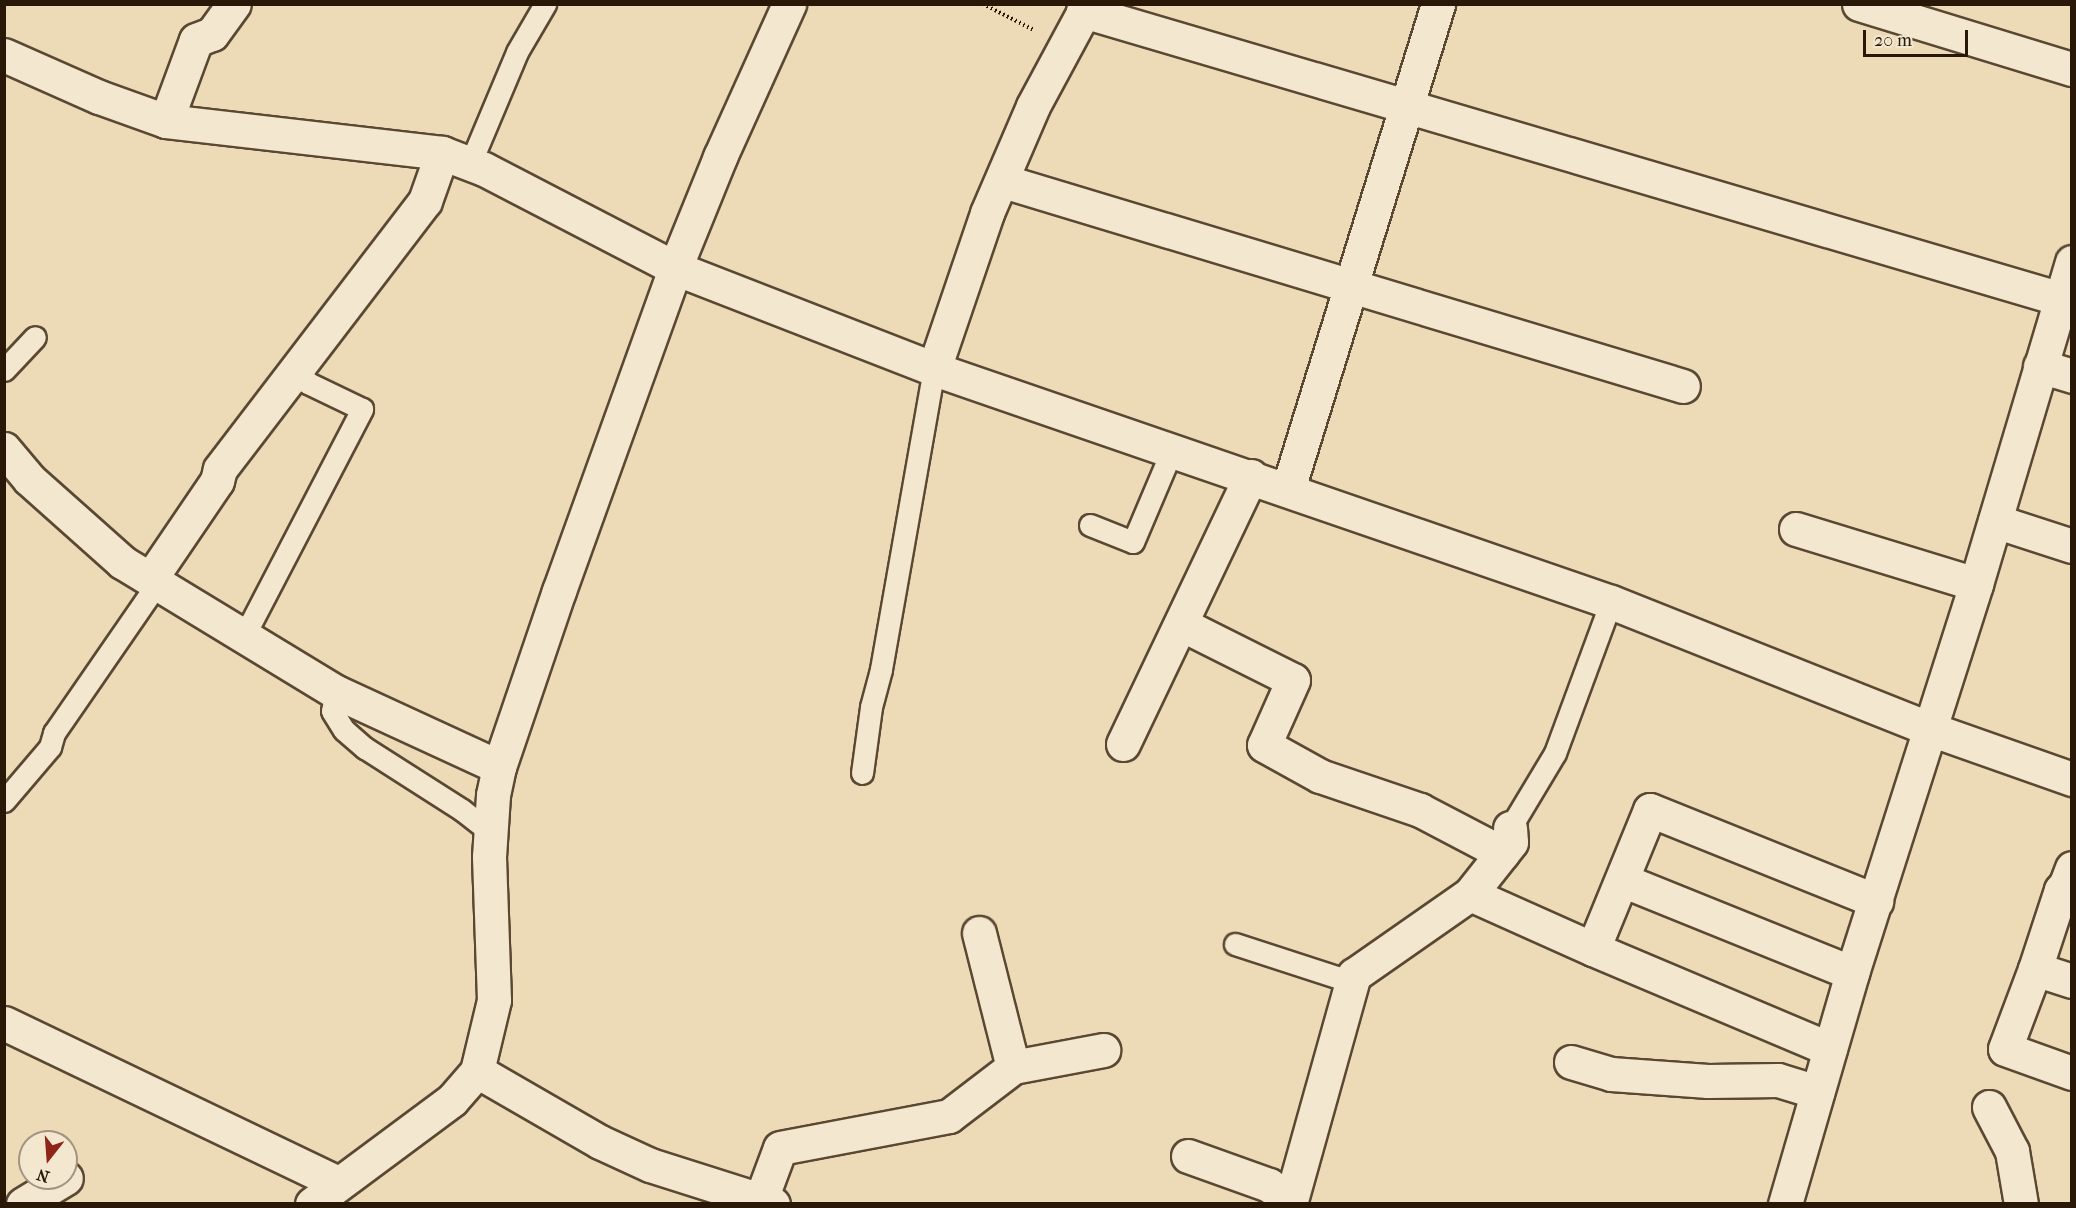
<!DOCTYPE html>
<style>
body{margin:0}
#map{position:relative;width:2076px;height:1208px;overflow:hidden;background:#eddab7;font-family:"IM FELL French Canon",serif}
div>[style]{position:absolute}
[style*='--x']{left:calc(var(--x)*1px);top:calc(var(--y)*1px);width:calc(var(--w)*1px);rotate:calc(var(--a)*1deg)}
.path>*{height:4px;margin-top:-2px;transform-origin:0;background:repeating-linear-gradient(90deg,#291807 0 1.5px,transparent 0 4.5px)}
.roads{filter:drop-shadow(2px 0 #5a4833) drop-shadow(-2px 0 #5a4833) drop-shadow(0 2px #5a4833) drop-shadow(0 -2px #5a4833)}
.lane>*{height:21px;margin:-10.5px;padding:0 10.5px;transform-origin:10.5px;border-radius:10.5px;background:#f3e7d0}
.street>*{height:33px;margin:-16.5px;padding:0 16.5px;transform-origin:16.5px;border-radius:16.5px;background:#f3e7d0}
span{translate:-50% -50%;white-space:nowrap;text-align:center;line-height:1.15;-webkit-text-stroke:4.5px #f3e7d0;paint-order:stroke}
.frame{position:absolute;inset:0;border:6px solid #291807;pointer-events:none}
.north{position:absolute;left:18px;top:1130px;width:60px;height:60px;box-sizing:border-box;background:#f3e7d0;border:2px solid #a29480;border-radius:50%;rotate:197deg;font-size:16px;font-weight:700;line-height:24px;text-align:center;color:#291807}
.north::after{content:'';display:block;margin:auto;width:21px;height:27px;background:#8f2418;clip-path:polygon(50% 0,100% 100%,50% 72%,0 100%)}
.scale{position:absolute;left:1863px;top:30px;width:105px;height:27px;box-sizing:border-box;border:3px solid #291807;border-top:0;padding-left:8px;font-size:18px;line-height:21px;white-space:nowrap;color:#291807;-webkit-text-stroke:4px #f3e7d0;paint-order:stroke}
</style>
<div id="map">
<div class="path">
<i style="--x:983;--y:4;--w:57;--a:27"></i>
</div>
<div class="roads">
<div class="lane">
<i style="--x:470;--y:164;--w:121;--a:-67.2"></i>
<i style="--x:517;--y:52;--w:56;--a:-59.7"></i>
<i style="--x:4;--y:370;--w:45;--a:-46.8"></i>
<i style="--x:1090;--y:525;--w:46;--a:21.6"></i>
<i style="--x:1133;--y:542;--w:100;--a:-67"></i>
<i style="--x:244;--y:636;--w:256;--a:-62.5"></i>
<i style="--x:362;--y:409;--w:60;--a:-154.3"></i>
<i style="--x:308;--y:383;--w:20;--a:-131"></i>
<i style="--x:336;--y:692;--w:19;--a:102"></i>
<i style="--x:332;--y:711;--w:22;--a:58"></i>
<i style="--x:344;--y:730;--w:28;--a:41"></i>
<i style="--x:365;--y:748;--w:115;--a:32.6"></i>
<i style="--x:462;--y:810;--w:37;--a:38"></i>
<i style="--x:862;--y:773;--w:67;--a:-82.2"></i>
<i style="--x:871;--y:707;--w:39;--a:-75"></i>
<i style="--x:881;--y:669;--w:305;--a:-80"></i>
<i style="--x:4;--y:801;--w:71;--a:-49.6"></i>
<i style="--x:50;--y:747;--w:15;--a:-74"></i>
<i style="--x:54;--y:733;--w:183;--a:-55.4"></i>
<i style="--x:1510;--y:828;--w:87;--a:-59"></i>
<i style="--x:1555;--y:753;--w:161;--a:-69.7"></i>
<i style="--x:1235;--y:944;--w:123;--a:18"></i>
</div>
<div class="street">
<i style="--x:1859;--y:4;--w:223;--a:17"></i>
<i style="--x:1083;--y:11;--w:1020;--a:16.41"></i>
<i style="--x:4;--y:55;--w:104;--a:23.9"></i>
<i style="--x:99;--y:97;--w:71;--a:19.7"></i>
<i style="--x:166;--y:121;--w:278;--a:6.6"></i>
<i style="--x:442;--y:153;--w:45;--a:20.9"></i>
<i style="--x:484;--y:169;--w:215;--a:27.4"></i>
<i style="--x:675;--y:268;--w:278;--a:21.3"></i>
<i style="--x:934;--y:369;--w:716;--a:18.99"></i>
<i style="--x:1611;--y:602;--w:343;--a:21.7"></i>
<i style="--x:1930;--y:729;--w:151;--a:19.4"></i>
<i style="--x:166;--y:121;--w:86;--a:-69.7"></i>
<i style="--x:196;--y:40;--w:17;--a:-21"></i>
<i style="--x:212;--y:34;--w:37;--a:-54"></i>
<i style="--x:1003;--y:181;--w:710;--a:16.78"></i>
<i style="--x:2040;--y:366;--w:34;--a:17"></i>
<i style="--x:934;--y:369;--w:165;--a:-71.2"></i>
<i style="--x:987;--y:213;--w:116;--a:-66.7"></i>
<i style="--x:1033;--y:106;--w:116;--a:-61.7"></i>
<i style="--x:4;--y:449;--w:39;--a:50"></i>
<i style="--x:29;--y:479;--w:125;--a:41.7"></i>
<i style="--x:122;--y:562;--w:250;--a:31.3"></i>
<i style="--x:336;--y:692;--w:179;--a:24.7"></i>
<i style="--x:1288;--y:489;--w:508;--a:-72.81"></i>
<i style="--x:1995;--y:521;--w:81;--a:18"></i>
<i style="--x:1796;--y:529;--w:188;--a:17"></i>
<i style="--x:151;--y:578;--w:117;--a:-55.8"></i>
<i style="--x:217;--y:481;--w:12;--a:-76"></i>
<i style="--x:220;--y:469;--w:337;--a:-52.6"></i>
<i style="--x:425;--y:201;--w:51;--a:-70.5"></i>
<i style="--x:1181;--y:624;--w:125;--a:26.6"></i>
<i style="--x:1293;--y:680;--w:71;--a:114"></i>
<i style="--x:1264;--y:745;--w:64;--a:29"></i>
<i style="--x:1320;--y:776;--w:106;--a:18.8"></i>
<i style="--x:1420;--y:810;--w:93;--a:27.7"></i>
<i style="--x:1123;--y:744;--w:297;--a:-64.5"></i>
<i style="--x:2072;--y:868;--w:17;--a:111"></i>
<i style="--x:2066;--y:884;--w:8;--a:130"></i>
<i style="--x:2061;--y:890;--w:83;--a:108.2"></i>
<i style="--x:2035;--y:969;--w:39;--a:18"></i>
<i style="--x:1622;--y:880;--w:248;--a:22"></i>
<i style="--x:1470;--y:894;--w:135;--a:24.1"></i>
<i style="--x:1593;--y:949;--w:257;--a:22.9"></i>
<i style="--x:979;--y:933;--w:138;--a:75.8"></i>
<i style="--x:1593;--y:949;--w:150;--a:-67.7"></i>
<i style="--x:1650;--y:810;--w:244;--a:21.9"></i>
<i style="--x:2035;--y:969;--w:85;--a:110.6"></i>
<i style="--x:2005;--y:1049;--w:71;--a:19.7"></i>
<i style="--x:4;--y:1023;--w:370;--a:25.6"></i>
<i style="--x:1571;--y:1062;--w:42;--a:16.7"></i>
<i style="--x:1611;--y:1074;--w:97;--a:4.1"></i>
<i style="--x:1708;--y:1081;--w:70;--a:-0.8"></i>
<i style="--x:1778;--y:1080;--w:41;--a:17.1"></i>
<i style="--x:477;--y:1071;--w:142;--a:30"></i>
<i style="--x:600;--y:1142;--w:55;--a:24.7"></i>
<i style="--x:650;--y:1165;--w:129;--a:17.6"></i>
<i style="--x:1989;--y:1107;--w:50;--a:62.4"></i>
<i style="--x:2012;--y:1151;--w:54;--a:80.4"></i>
<i style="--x:1188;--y:1156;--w:86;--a:19.7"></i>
<i style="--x:1269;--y:1185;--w:26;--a:37"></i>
<i style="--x:761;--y:1199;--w:54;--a:-69.6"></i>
<i style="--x:780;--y:1148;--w:172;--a:-10.7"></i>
<i style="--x:949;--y:1116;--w:81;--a:-37.4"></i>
<i style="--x:1013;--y:1067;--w:92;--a:-10.7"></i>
<i style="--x:23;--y:1204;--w:50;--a:-31.2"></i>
<i style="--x:312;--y:1204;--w:174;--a:-36.6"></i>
<i style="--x:452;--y:1100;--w:38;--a:-49"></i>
<i style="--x:477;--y:1071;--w:73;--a:-76.5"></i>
<i style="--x:494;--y:1000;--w:143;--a:-92"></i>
<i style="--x:489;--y:857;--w:62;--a:-86.3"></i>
<i style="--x:493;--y:795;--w:29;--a:-78"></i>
<i style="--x:499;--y:767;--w:186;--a:-71.2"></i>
<i style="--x:559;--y:591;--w:343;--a:-70.2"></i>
<i style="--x:675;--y:268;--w:120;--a:-67.9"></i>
<i style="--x:720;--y:157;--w:168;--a:-65.7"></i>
<i style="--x:1290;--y:1204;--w:238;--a:-74.4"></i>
<i style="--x:1354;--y:975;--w:141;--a:-34.9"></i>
<i style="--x:1470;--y:894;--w:66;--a:-51.7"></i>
<i style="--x:1511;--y:842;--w:14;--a:-94"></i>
<i style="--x:1785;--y:1204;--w:241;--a:-73.8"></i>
<i style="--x:1852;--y:973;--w:408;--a:-72.3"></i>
<i style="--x:1976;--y:584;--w:336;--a:-73.4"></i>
</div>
</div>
<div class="frame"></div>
<div class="north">N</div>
<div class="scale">20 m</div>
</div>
